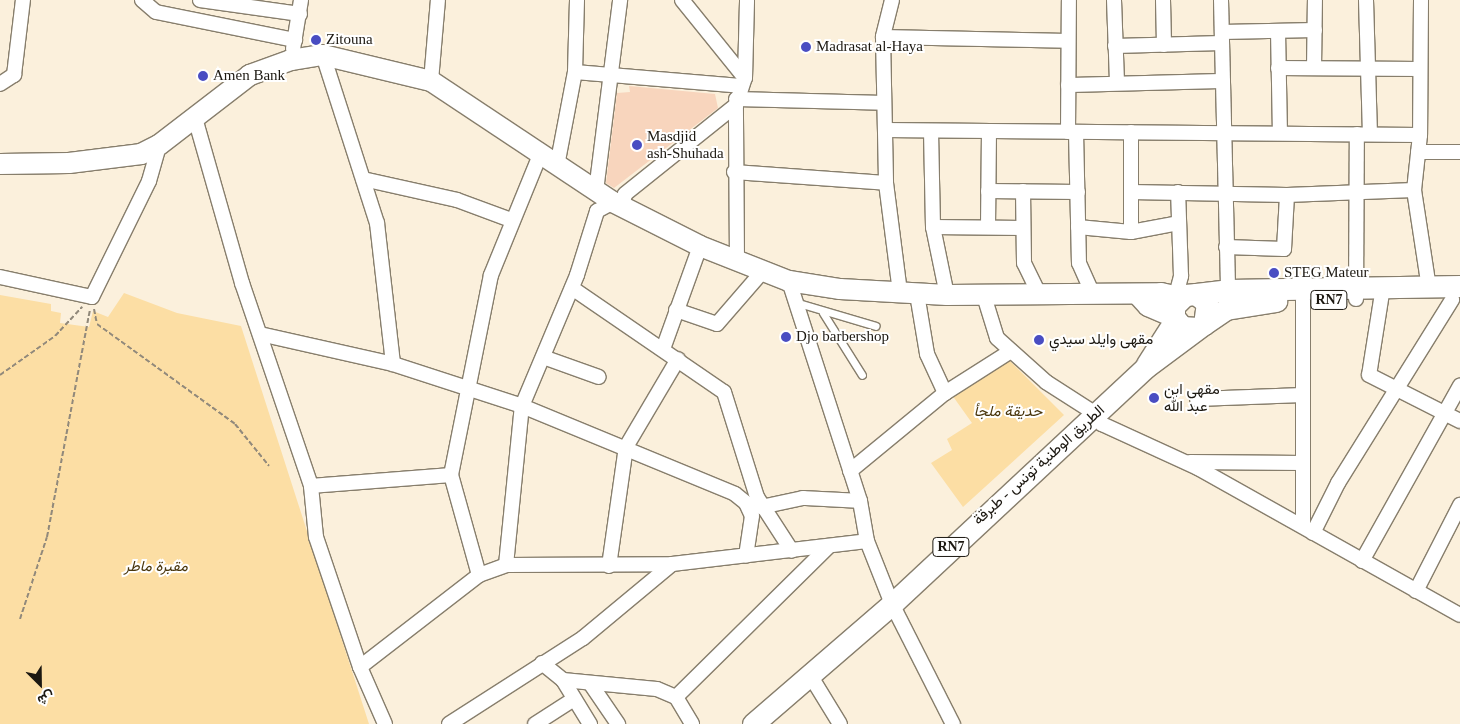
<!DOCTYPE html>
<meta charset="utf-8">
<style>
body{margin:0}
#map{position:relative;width:1460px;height:724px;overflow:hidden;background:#fbf0dc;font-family:"Times New Roman",Vazirmatn,serif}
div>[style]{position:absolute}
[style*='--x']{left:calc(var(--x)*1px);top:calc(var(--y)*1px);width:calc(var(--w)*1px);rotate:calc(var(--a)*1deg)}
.green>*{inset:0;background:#fcdea4}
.building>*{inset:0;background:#f8d5bd}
.path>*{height:2px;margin-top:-1px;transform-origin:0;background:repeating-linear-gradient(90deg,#91897b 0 5px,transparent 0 7.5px)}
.roads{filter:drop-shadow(1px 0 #877e6c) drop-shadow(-1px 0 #877e6c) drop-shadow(0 1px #877e6c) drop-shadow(0 -1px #877e6c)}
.lane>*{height:7px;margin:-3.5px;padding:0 3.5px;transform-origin:3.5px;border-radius:3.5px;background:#fff}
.street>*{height:14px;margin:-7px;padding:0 7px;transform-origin:7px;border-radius:7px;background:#fff}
.secondary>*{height:20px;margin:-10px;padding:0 10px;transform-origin:10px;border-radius:10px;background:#fff}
.primary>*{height:21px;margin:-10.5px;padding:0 10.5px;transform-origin:10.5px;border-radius:10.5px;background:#fff}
.dots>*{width:14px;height:14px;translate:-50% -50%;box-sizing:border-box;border:2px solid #fff;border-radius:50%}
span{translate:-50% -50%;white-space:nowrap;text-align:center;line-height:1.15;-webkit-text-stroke:4px #fff;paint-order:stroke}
.shield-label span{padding:1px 4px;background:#fff;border:1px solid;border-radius:4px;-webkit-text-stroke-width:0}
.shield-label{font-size:14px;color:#1c1811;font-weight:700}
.poi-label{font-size:15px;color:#1c1811}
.left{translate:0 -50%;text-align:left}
.park-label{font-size:15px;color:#49360c;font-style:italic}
.street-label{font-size:15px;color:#1c1811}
.north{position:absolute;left:15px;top:659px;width:50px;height:50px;-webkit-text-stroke:4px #fff;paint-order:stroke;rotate:157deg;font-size:14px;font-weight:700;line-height:20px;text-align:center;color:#1c1811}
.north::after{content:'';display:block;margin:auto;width:18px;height:22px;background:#1c1811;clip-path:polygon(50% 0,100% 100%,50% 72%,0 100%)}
</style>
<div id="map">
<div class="green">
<i style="clip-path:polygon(124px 293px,177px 313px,241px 326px,369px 724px,0 724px,0 295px,51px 304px,51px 311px,61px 313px,60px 323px,89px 327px,93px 311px,108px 317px)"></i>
<i style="clip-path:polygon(1009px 360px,1064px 415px,963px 507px,931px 463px,952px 450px,947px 439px,972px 423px,952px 395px)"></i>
</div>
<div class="building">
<i style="clip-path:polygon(629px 86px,715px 94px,718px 108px,614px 188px,606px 183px,617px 93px,630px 92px)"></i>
</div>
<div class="path">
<i style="--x:94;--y:309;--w:15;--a:79"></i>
<i style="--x:97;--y:324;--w:170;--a:35.9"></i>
<i style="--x:235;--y:424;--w:54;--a:51"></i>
<i style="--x:0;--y:375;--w:67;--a:-35.3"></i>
<i style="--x:55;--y:336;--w:40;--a:-47"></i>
<i style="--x:20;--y:619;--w:86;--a:-71.8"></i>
<i style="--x:47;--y:537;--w:232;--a:-79.3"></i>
</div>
<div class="roads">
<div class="lane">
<i style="--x:795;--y:302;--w:84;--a:16.5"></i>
<i style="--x:823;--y:313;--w:73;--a:57.8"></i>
</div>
<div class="street">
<i style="--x:142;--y:0;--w:18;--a:41"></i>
<i style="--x:156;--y:12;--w:142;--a:11.4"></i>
<i style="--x:200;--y:0;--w:101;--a:8"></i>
<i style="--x:682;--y:0;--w:100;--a:51.1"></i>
<i style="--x:892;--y:0;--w:38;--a:104"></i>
<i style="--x:883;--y:37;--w:146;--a:88.8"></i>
<i style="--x:886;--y:183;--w:111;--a:82.7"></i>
<i style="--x:1114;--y:0;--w:83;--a:87.9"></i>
<i style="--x:1163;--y:0;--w:45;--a:88.7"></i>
<i style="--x:1221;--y:0;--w:290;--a:88.6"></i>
<i style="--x:1366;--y:0;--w:134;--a:88.3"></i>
<i style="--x:1421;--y:0;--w:135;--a:90.4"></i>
<i style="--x:1420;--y:135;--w:55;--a:96.2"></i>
<i style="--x:1414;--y:190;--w:99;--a:81.3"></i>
<i style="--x:1278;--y:31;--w:102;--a:88.9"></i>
<i style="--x:1222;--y:32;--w:93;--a:-1.2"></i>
<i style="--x:883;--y:37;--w:185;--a:1.2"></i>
<i style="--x:1115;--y:46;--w:107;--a:-1.6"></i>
<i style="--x:293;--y:49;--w:50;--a:-80.7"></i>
<i style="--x:323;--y:55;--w:176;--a:72.2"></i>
<i style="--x:377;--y:223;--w:142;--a:83.5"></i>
<i style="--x:1278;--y:68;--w:142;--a:0.4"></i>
<i style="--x:1314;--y:68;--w:68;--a:-89.2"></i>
<i style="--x:575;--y:72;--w:166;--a:4.8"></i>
<i style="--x:431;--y:81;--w:81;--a:-85.1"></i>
<i style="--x:0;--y:84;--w:17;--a:-33"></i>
<i style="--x:14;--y:75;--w:76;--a:-83.2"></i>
<i style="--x:1068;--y:85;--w:155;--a:-1.5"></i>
<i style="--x:736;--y:99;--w:148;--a:1.5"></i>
<i style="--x:195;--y:118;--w:172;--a:74.1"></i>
<i style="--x:242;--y:283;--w:214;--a:71.2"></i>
<i style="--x:311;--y:486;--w:51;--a:84.4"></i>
<i style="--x:316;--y:537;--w:137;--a:71.3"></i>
<i style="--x:360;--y:667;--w:62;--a:66.3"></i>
<i style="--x:885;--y:130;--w:535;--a:0.54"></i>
<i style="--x:931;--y:131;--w:96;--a:88.8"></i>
<i style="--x:933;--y:227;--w:69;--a:78.4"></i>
<i style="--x:1068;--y:132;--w:132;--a:-89.6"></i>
<i style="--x:1076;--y:132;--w:131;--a:88.7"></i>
<i style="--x:1079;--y:263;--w:36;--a:66"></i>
<i style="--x:1418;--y:152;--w:42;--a:0"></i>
<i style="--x:557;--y:166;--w:96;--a:-79.2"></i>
<i style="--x:575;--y:72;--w:72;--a:-88.4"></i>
<i style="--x:734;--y:172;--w:152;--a:4.1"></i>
<i style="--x:363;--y:179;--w:96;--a:12.6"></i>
<i style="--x:457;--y:200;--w:58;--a:20.3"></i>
<i style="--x:596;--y:191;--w:193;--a:-82.8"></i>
<i style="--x:988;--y:191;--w:90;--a:0.6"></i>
<i style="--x:1023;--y:191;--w:72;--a:89.2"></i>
<i style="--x:1024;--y:263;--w:37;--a:64"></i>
<i style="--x:1131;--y:192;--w:156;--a:1.1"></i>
<i style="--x:1287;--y:195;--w:127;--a:-2.3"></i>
<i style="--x:622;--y:207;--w:13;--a:-77"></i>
<i style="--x:625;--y:194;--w:142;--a:-38.7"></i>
<i style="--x:933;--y:227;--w:90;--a:0.6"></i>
<i style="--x:988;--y:227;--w:96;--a:-89.4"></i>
<i style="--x:1078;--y:227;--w:53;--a:5.4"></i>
<i style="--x:1131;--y:232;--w:48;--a:-10.8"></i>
<i style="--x:1131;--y:232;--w:100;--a:-90"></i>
<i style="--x:1226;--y:247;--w:58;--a:2"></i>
<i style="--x:1284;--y:249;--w:54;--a:-86.8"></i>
<i style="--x:737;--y:261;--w:156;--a:-90.4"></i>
<i style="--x:736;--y:105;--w:28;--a:-72"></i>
<i style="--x:745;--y:78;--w:78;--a:-88.5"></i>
<i style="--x:0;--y:277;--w:94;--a:12.3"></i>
<i style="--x:92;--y:297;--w:129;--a:-63.8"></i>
<i style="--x:149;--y:181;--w:37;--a:-74"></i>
<i style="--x:789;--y:281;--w:231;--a:72.1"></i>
<i style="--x:860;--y:501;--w:41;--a:80.1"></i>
<i style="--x:867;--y:541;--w:68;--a:68.4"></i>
<i style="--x:892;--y:604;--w:135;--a:63.1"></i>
<i style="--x:1383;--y:287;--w:89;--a:99"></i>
<i style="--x:1369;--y:375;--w:102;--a:26.8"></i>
<i style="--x:572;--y:288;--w:184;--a:34.4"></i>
<i style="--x:724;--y:392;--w:110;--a:72.6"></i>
<i style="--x:757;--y:497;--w:64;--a:57.1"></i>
<i style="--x:917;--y:294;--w:61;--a:80.5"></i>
<i style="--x:927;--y:354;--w:43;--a:65.2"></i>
<i style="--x:1176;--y:295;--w:20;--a:-75"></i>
<i style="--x:1181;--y:276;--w:84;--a:-92"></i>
<i style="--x:984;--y:296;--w:44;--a:72.8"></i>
<i style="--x:997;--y:338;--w:66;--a:41.9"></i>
<i style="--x:1046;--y:382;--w:59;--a:32.6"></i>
<i style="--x:1096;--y:414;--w:12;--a:59"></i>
<i style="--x:1102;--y:424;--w:106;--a:24.6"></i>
<i style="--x:1198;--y:468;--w:300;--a:29.3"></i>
<i style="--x:1356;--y:299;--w:165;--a:-89.7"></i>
<i style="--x:1303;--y:300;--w:226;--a:90"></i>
<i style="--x:676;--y:310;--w:43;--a:18.9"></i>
<i style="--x:717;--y:324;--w:69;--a:-49.1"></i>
<i style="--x:260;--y:334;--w:136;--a:12.7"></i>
<i style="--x:393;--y:364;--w:136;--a:18"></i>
<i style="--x:522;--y:406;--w:230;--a:22.4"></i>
<i style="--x:735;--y:494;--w:14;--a:39"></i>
<i style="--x:746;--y:503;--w:14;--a:65"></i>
<i style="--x:752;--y:516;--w:40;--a:98.5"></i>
<i style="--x:663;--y:349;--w:109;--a:-70.2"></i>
<i style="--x:543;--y:357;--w:59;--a:19.7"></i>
<i style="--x:1197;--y:399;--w:106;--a:-2.2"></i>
<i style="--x:1190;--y:462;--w:112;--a:0.5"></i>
<i style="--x:850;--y:471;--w:123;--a:-39.4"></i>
<i style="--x:945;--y:393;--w:78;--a:-32.5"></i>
<i style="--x:311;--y:486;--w:140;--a:-4.5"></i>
<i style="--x:761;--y:507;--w:43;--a:-12.1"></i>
<i style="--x:803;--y:498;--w:57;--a:3"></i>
<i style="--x:1313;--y:533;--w:56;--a:-63.4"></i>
<i style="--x:1338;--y:483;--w:216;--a:-58.1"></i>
<i style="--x:1362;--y:561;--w:201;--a:-60.8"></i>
<i style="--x:506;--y:565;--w:160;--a:-84.3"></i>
<i style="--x:522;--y:406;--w:142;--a:-67.2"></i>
<i style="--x:577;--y:275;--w:67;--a:-72.6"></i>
<i style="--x:597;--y:211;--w:18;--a:-29"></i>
<i style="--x:609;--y:566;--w:120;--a:-81.9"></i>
<i style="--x:626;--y:447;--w:102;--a:-59.4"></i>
<i style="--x:479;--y:575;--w:104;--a:-105.6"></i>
<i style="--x:451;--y:475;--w:204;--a:-78.7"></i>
<i style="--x:491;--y:275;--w:130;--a:-67.8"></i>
<i style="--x:1416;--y:591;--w:97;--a:-62.9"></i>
<i style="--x:542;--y:663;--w:27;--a:39"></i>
<i style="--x:563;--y:680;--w:94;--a:5.5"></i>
<i style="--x:657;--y:689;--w:21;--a:23"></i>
<i style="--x:676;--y:697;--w:31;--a:59"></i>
<i style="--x:360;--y:667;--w:150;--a:-37.7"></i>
<i style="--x:479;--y:575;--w:29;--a:-20"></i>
<i style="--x:506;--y:565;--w:166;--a:-0.3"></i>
<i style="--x:672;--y:564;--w:196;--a:-6.7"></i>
<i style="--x:810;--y:675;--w:57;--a:58.5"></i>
<i style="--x:563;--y:680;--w:52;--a:58.5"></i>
<i style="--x:590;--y:683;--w:50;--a:55.7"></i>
<i style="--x:676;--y:697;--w:215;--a:-44.6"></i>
<i style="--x:449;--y:724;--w:159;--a:-32.7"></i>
<i style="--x:583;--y:638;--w:116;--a:-39.7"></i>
<i style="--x:535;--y:724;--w:46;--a:-32.7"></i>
</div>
<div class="secondary">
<i style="--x:0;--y:164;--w:69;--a:-0.8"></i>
<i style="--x:69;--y:163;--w:73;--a:-7.1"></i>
<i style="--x:141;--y:154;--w:20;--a:-27"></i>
<i style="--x:159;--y:145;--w:115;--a:-37.6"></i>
<i style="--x:250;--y:75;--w:44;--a:-20.1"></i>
<i style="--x:291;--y:60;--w:32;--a:-9"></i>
<i style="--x:323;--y:55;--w:111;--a:13.5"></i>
<i style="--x:431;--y:81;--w:219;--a:33.6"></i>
<i style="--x:613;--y:202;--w:97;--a:26.8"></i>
<i style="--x:700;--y:246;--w:96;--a:21.5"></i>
<i style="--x:789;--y:281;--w:52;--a:8.9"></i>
<i style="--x:840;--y:289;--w:107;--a:3.2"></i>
<i style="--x:947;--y:295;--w:214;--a:-0.5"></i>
<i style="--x:1161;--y:293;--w:18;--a:13"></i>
<i style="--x:1139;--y:296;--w:13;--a:48"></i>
<i style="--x:1148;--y:306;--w:28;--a:23"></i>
</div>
<div class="primary">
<i style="--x:1196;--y:294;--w:32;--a:-7"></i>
<i style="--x:1228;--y:290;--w:232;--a:-1"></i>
<i style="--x:1204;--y:324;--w:27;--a:-34"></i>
<i style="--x:1226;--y:309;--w:51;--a:-9.1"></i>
<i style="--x:1147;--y:364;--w:52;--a:-57.5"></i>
<i style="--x:753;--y:724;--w:184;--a:-40.8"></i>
<i style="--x:892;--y:604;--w:347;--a:-43"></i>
<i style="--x:1146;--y:367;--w:72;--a:-36.6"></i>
<i style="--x:1204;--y:324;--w:21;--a:-82"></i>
<i style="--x:1207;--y:303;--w:14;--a:-141"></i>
<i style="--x:1196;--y:294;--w:11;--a:175"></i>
<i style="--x:1185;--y:295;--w:16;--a:135"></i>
<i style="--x:1174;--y:306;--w:11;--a:90"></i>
<i style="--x:1174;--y:317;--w:13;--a:51"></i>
<i style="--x:1182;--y:327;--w:15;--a:4"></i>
</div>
</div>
<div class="dots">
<i style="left:316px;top:40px;background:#494dc2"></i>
<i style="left:806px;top:47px;background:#494dc2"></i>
<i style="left:203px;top:76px;background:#494dc2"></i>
<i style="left:637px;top:145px;background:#494dc2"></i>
<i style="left:1274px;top:273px;background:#494dc2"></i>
<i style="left:786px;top:337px;background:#494dc2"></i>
<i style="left:1039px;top:340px;background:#494dc2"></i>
<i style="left:1154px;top:398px;background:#494dc2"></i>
</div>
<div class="shield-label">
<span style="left:1329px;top:300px">RN7</span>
<span style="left:951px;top:547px">RN7</span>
</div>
<div class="poi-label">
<span class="left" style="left:326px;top:40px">Zitouna</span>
<span class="left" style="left:816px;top:47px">Madrasat al-Haya</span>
<span class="left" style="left:213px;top:76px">Amen Bank</span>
<span class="left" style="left:647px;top:145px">Masdjid<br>ash-Shuhada</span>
<span class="left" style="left:1284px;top:273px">STEG Mateur</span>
<span class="left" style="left:796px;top:337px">Djo barbershop</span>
<span class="left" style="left:1049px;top:340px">مقهى وايلد سيدي</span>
<span class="left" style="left:1164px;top:398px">مقهى ابن<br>عبد الله</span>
</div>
<div class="park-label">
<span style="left:1008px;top:412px">حديقة ملجأ</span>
<span style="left:156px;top:567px">مقبرة ماطر</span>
</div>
<div class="street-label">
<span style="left:1039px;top:465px;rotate:-42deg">الطريق الوطنية تونس - طبرقة</span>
</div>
<div class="north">ش</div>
</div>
